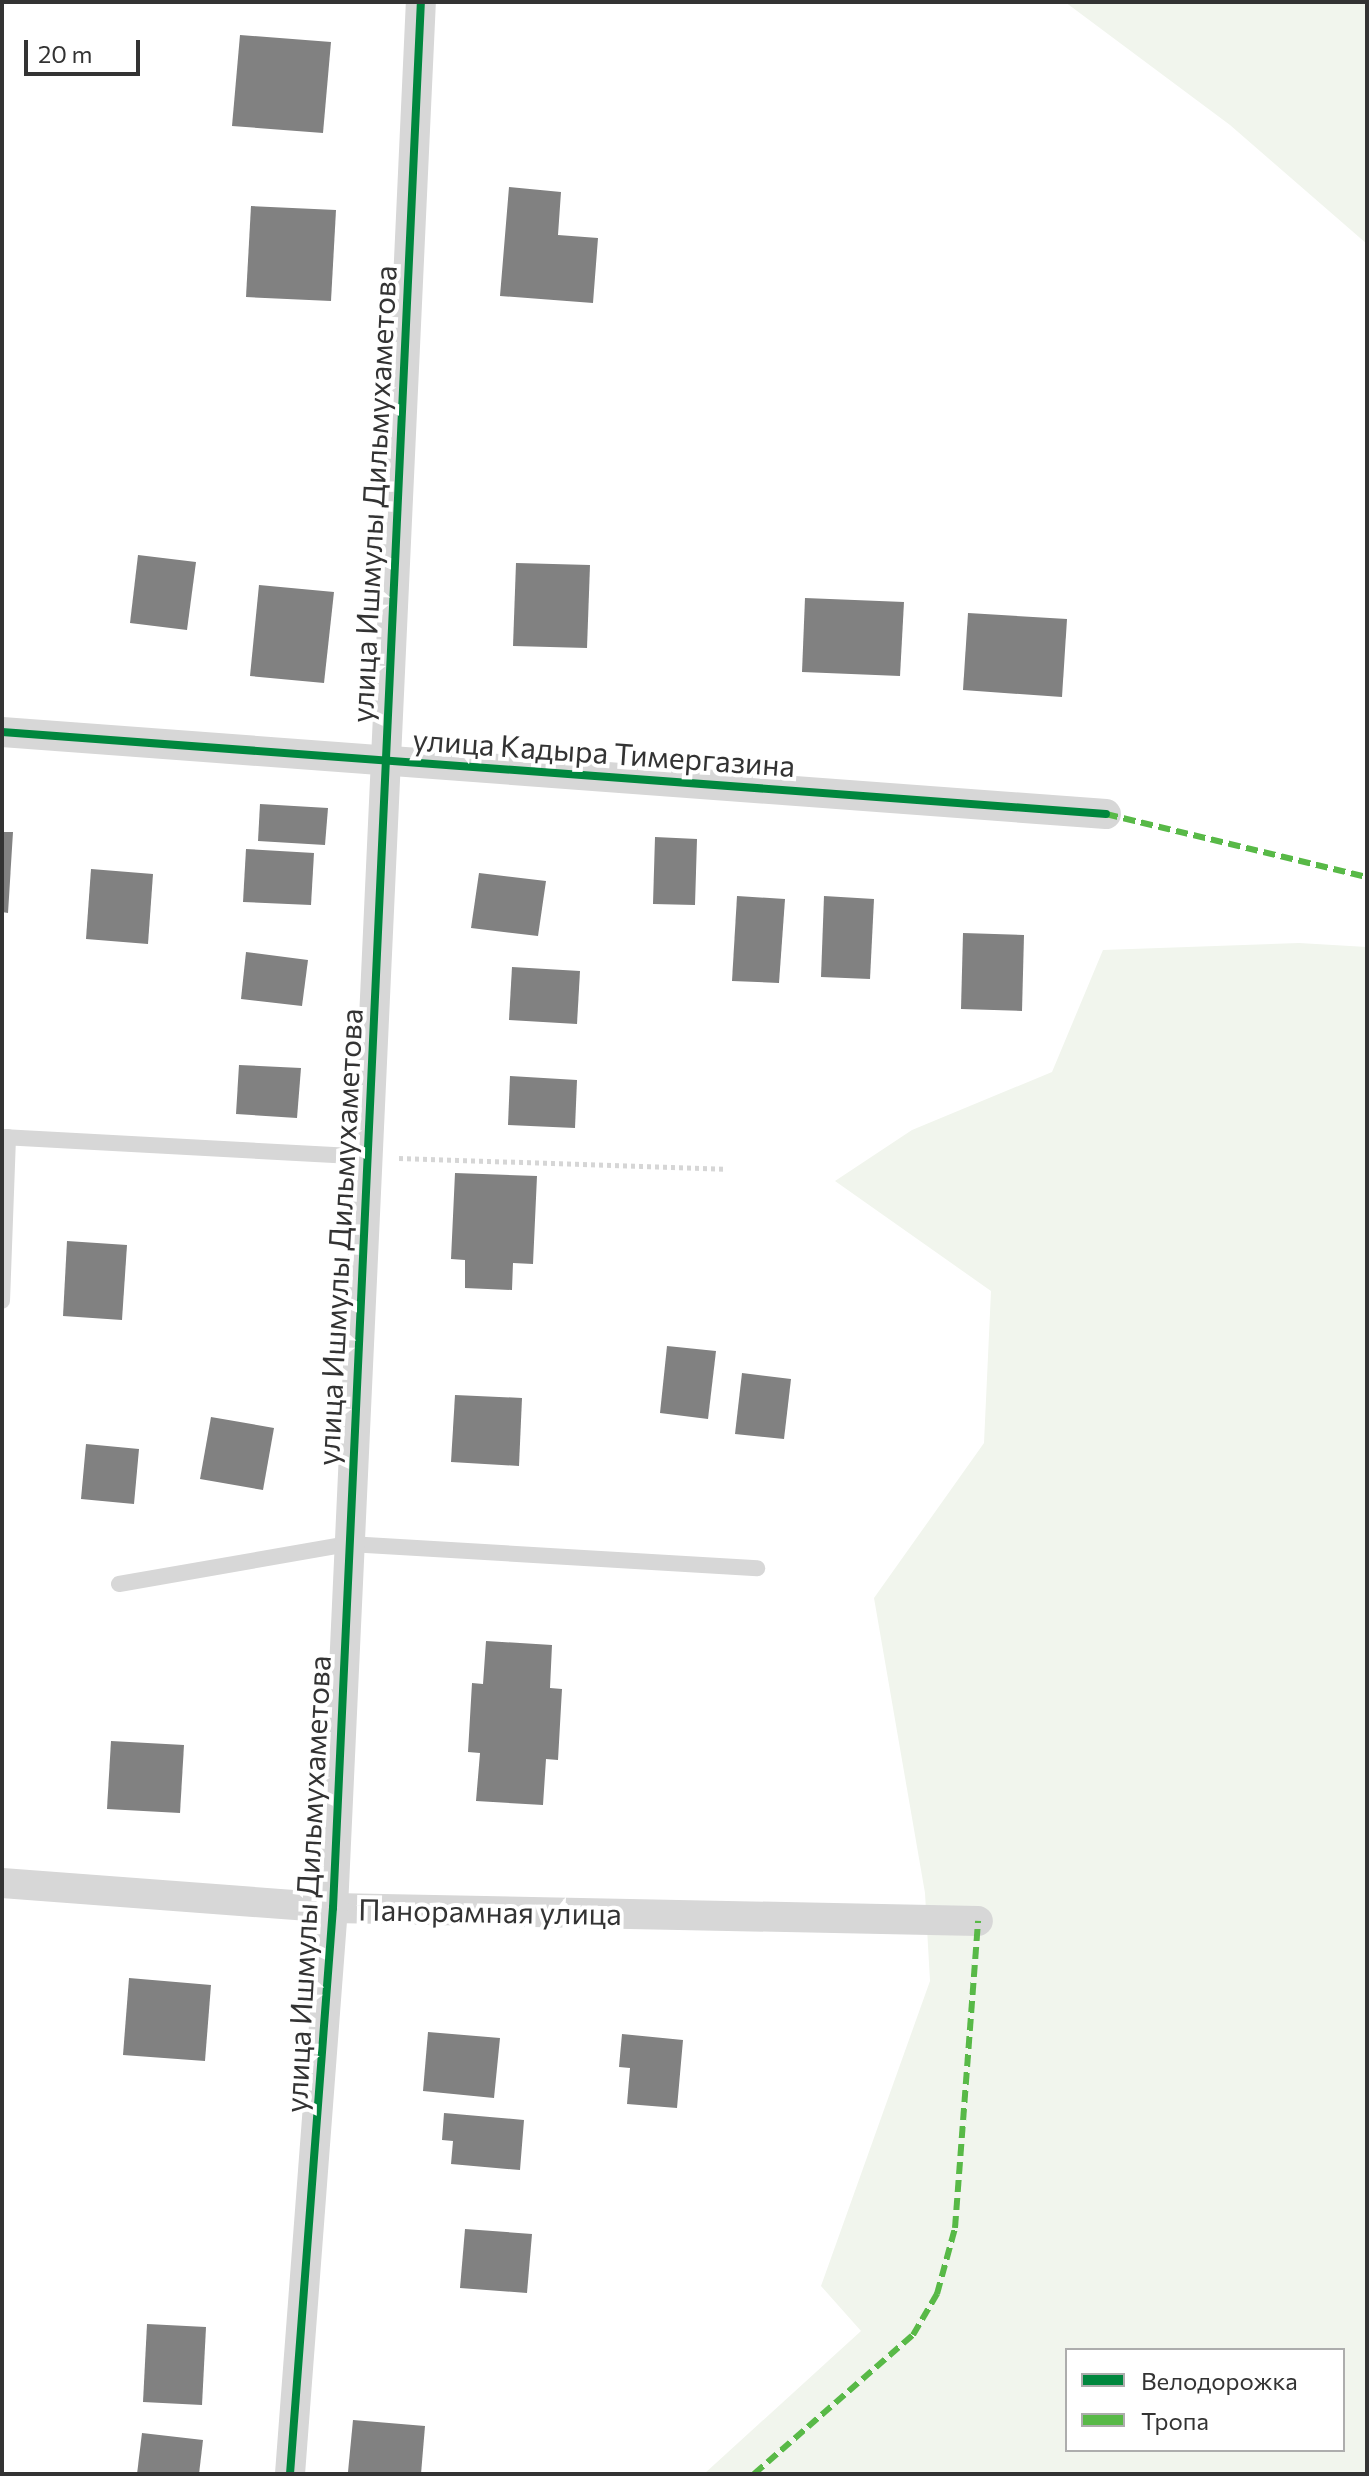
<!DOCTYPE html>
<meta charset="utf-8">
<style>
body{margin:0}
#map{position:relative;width:1369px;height:2476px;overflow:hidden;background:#fff;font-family:Commissioner,sans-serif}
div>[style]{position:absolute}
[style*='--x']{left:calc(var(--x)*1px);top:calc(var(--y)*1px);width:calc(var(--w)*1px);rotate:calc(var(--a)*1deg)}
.green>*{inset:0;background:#f1f5ed}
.building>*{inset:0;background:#818181}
.path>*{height:5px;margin-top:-2.5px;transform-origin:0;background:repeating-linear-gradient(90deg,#d6d6d6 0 4px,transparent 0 8px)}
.lane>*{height:16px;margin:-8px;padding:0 8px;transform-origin:8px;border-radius:8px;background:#d7d7d7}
.street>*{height:30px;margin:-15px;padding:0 15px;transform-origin:15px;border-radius:15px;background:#d7d7d7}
.quiet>*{height:6px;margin-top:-3px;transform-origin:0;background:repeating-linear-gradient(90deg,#58b947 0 12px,transparent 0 18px)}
.cycleway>*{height:8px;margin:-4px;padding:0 4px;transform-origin:4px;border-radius:4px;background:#00873e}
span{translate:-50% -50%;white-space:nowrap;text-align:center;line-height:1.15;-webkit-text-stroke:8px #fff;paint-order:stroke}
.street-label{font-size:30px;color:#333}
.frame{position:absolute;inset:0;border:4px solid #333;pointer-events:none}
.legend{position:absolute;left:1065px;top:2348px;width:280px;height:104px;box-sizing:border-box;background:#fff;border:2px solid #adadad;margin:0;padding:10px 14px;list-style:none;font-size:24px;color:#333}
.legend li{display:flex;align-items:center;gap:16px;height:40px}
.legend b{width:40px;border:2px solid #adadad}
.scale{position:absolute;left:24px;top:40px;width:116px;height:36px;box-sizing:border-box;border:4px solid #333;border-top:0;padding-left:10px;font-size:24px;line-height:28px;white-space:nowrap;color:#333;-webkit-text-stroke:6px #fff;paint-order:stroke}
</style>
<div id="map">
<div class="green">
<i style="clip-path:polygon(1065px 2px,1367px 2px,1367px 244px,1230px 125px)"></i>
<i style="clip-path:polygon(evenodd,1299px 943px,1367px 947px,1367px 2474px,704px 2474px,861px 2331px,821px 2286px,930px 1981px,925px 1893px,874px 1598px,984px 1443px,991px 1291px,835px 1181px,912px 1130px,1052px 1072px,1103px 950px,1299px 943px,1067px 2350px,1343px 2350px,1343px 2450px,1067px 2450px,1067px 2350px)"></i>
</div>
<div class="building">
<i style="clip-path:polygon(240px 35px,331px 42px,323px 133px,232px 126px)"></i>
<i style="clip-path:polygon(509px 187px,561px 192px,558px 235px,598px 238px,593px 303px,500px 296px)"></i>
<i style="clip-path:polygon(251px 206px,336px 210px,331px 301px,246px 297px)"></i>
<i style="clip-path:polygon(138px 555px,196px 562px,187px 630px,130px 623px)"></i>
<i style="clip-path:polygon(516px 563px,590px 565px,587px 648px,513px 646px)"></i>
<i style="clip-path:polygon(259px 585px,334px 592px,324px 683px,250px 676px)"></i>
<i style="clip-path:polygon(805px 598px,904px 602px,900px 676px,802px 672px)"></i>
<i style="clip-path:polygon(968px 613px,1067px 619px,1062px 697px,963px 690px)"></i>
<i style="clip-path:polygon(260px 804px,328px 808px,325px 845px,258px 841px)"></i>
<i style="clip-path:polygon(2px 832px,13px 832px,8px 913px,2px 912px)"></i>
<i style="clip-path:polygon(655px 837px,697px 839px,695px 905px,653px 904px)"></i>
<i style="clip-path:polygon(246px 849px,314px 853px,311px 905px,243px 902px)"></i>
<i style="clip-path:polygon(91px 869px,153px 874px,148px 944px,86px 939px)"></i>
<i style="clip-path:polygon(479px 873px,546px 881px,538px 936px,471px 928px)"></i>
<i style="clip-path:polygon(737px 896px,785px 899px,779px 983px,732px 981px)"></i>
<i style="clip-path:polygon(824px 896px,874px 899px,870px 979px,821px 977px)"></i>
<i style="clip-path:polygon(963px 933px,1024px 935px,1022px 1011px,961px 1009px)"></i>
<i style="clip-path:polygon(246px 952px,308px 960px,302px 1006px,241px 999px)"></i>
<i style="clip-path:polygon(512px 967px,580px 971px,577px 1024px,509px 1020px)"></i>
<i style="clip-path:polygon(239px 1065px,301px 1068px,297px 1118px,236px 1114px)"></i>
<i style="clip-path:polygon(510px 1076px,577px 1080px,575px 1128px,508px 1125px)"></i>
<i style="clip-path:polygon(455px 1173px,537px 1176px,533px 1264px,513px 1263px,512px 1290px,465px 1288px,465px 1260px,451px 1259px)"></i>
<i style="clip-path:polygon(67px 1241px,127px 1245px,122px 1320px,63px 1316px)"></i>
<i style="clip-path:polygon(667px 1346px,716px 1351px,708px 1419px,660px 1413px)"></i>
<i style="clip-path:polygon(742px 1373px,791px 1379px,784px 1439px,735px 1434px)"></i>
<i style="clip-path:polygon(455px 1395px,522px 1398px,519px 1466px,451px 1462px)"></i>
<i style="clip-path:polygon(211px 1417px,274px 1428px,263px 1490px,200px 1479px)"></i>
<i style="clip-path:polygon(86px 1444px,139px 1449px,134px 1504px,81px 1499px)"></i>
<i style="clip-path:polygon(486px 1641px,552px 1645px,550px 1688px,562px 1689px,558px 1760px,546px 1759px,543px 1805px,476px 1801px,480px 1753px,468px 1752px,472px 1683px,483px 1684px)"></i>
<i style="clip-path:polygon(111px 1741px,184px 1745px,180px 1813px,107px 1809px)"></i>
<i style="clip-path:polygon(129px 1978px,211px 1985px,205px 2061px,123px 2055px)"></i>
<i style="clip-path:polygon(428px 2032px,500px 2038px,494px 2098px,423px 2091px)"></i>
<i style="clip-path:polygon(622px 2034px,683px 2040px,677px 2108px,627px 2104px,630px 2068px,619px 2067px)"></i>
<i style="clip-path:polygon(444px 2113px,524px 2120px,520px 2170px,451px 2164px,453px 2141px,442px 2140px)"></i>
<i style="clip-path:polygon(465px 2229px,532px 2234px,527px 2293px,460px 2288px)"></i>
<i style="clip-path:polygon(147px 2324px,206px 2327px,202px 2405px,143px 2402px)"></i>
<i style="clip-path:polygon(353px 2420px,425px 2426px,421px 2474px,348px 2472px)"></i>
<i style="clip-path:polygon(142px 2433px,203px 2440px,199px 2474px,137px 2474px)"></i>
</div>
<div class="path">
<i style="--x:399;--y:1158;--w:325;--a:1.9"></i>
</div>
<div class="lane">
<i style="--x:2;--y:1137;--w:365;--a:3.1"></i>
<i style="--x:2;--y:1301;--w:164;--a:-87.9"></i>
<i style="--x:119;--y:1584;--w:233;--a:-9.9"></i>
<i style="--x:349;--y:1544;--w:409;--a:3.4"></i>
</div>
<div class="street">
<i style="--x:2;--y:732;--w:1107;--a:4.25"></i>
<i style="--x:2;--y:1883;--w:332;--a:4.3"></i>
<i style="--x:333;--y:1908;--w:645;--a:1.15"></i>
<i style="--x:290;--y:2474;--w:568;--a:-85.66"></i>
<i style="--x:333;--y:1908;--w:1908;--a:-87.36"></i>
</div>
<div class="quiet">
<i style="--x:1106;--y:814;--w:268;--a:13.6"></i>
<i style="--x:754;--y:2474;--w:211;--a:-41.2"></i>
<i style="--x:913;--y:2335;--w:48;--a:-59.7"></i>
<i style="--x:937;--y:2294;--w:68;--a:-74.7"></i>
<i style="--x:955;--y:2228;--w:308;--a:-85.7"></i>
</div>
<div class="cycleway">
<i style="--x:2;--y:732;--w:1107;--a:4.25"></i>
<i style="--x:290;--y:2474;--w:568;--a:-85.66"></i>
<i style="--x:333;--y:1908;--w:1908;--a:-87.36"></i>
</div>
<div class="street-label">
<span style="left:373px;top:494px;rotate:-87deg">улица Ишмулы Дильмухаметова</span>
<span style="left:604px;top:752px;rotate:4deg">улица Кадыра Тимергазина</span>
<span style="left:339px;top:1237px;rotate:-87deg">улица Ишмулы Дильмухаметова</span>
<span style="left:307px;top:1884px;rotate:-87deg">улица Ишмулы Дильмухаметова</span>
<span style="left:490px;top:1911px;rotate:1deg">Панорамная улица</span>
</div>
<div class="frame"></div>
<ul class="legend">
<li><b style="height:10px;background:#00873e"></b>Велодорожка</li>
<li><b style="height:10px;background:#58b947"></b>Тропа</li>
</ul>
<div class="scale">20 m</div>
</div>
